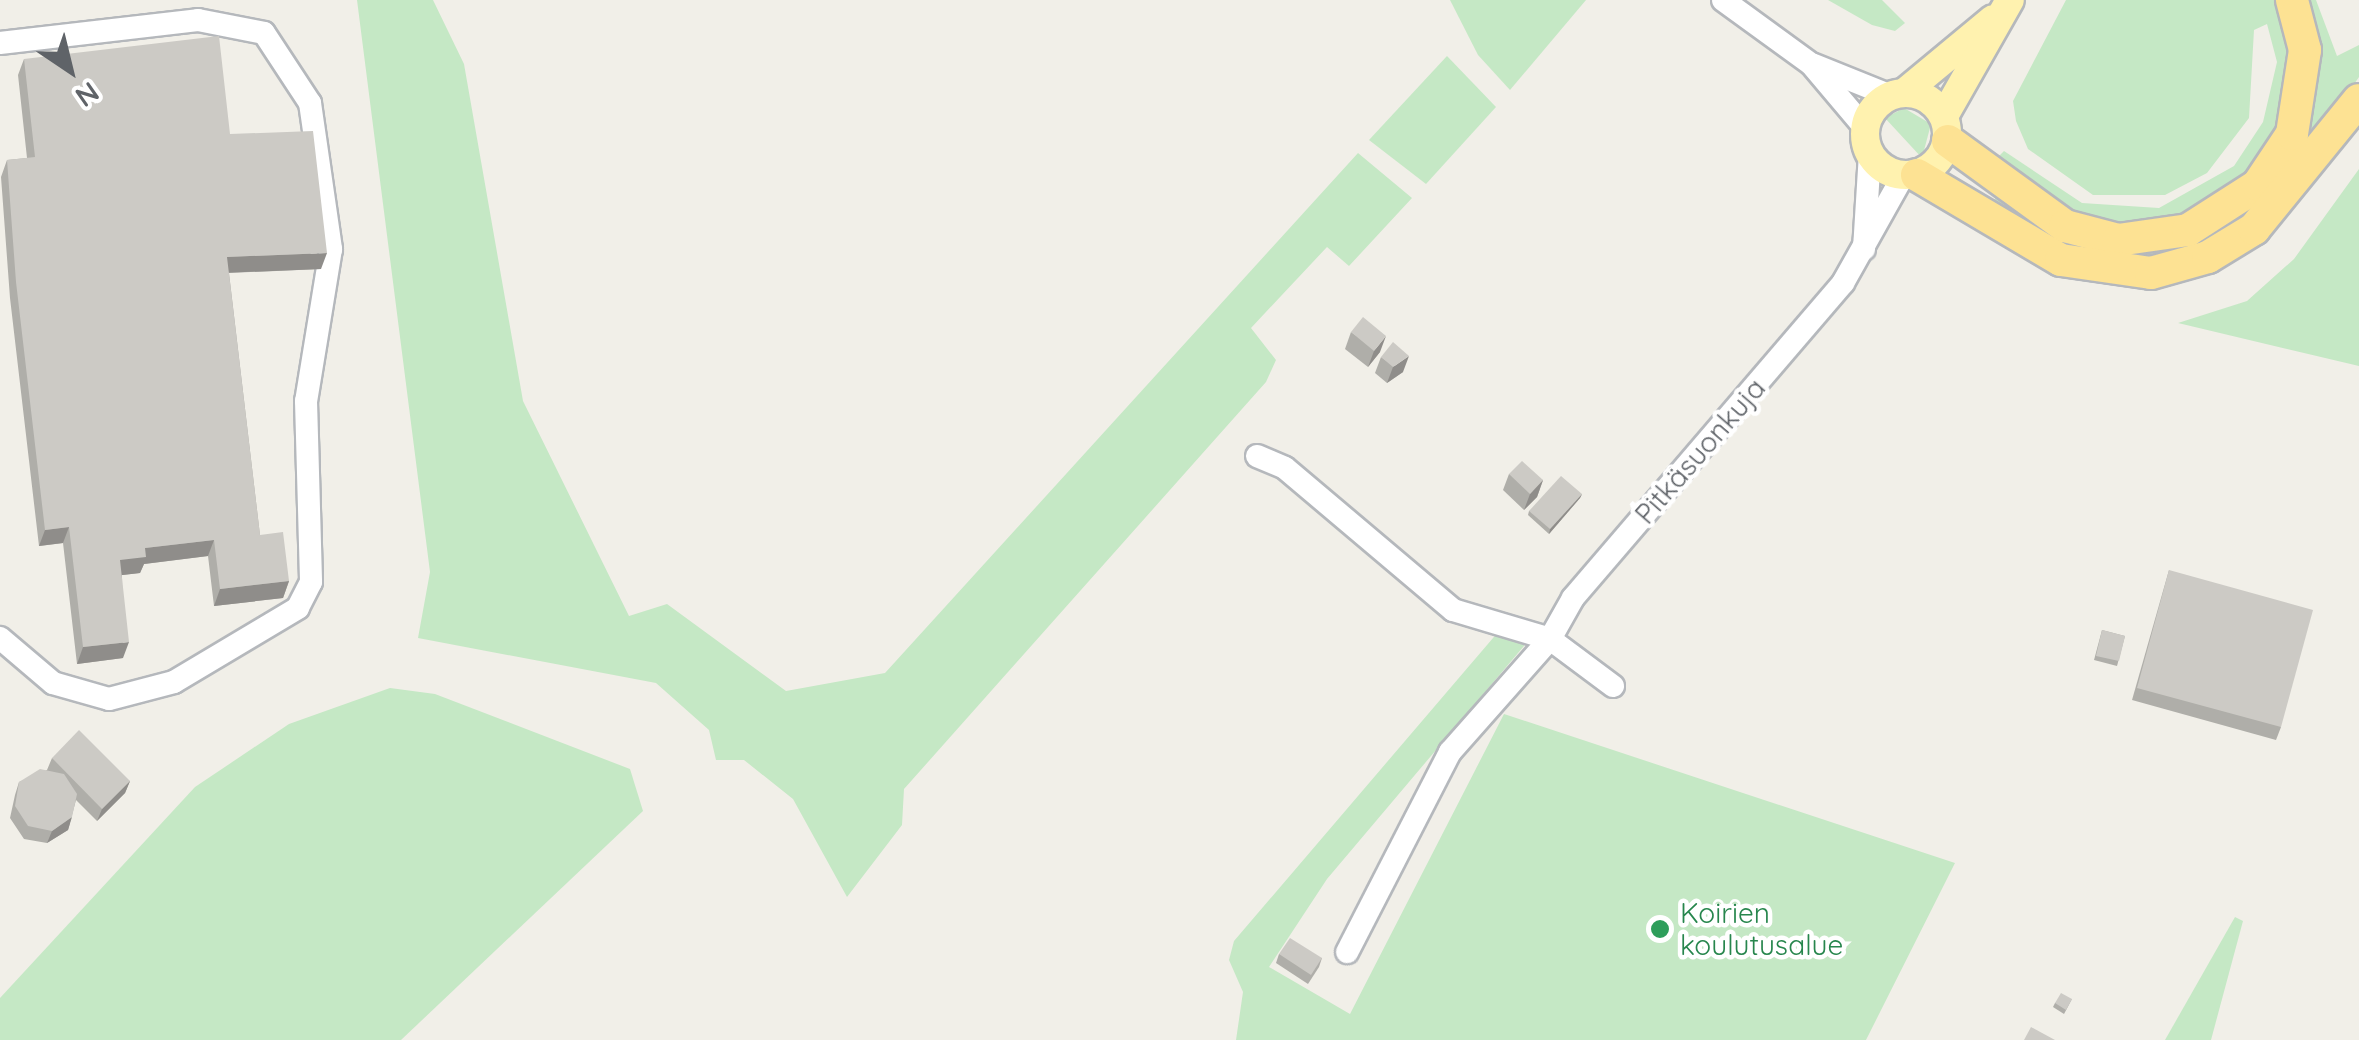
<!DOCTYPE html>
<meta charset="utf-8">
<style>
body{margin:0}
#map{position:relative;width:2359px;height:1040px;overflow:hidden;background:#f1efe8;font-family:Quicksand,sans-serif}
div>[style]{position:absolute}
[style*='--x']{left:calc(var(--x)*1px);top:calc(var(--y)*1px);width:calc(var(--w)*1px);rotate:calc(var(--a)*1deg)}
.green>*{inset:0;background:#c5e8c5}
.roads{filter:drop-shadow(2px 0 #b5b8bc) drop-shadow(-2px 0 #b5b8bc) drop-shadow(0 2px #b5b8bc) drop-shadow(0 -2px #b5b8bc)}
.minor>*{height:22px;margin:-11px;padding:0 11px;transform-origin:11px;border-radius:11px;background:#fff}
.major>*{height:28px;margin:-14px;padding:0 14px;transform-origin:14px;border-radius:14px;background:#fff2af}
.major>.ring{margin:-14px;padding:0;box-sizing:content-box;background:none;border:28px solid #fff2af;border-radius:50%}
.highway>*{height:32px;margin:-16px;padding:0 16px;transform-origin:16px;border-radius:16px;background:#fde293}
.wall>*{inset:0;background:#afaea9}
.shaded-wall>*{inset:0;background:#8f8d8a}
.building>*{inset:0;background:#cccac5}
.dots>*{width:28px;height:28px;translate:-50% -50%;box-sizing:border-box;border:5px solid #fff;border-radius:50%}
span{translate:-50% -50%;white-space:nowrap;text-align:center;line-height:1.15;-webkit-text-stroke:9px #fff;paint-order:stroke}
.street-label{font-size:28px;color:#5f6368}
.leisure-label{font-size:28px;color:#27864d}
.left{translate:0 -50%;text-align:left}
.north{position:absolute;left:20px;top:20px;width:100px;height:100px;-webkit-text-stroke:8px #fff;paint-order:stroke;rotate:145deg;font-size:28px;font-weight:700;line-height:40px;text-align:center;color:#5f6368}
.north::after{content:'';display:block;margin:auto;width:35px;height:45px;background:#5f6368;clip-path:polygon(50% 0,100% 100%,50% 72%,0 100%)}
</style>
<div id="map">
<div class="green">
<i style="clip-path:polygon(357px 0,433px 0,464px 64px,523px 401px,629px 616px,667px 604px,786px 691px,885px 673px,1358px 153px,1412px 198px,1349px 266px,1327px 247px,1251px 328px,1276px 360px,1266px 382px,904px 789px,902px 825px,847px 897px,793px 799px,744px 760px,716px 760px,709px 730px,656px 683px,418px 638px,430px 572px)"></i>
<i style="clip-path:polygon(1450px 0,1586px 0,1510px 90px,1478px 55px)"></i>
<i style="clip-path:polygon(1828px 0,1882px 0,1905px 23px,1895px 31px,1872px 25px)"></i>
<i style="clip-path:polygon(2066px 0,2277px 0,2291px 73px,2283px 116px,2236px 187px,2169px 223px,2112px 226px,2063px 212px,1991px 164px,2004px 151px,2082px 203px,2159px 208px,2234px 166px,2263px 122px,2277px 62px,2267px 24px,2254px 30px,2249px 118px,2207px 173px,2165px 195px,2093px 195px,2028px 149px,2016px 121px,2013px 101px)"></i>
<i style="clip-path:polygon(2299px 0,2316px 0,2337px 56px,2359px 45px,2359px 77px,2274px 199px,2177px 261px,2084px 259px,1990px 205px,1998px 195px,2085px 245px,2266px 190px)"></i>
<i style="clip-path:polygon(1447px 56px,1496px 107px,1426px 184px,1369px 140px)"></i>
<i style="clip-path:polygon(1904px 108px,1931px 124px,1922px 158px,1885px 118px)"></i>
<i style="clip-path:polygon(2359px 169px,2359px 366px,2178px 323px,2247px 301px,2294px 259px)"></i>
<i style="clip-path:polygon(1499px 631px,1529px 640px,1327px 879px,1269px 967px,1350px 1014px,1504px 714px,1955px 863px,1866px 1040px,1236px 1040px,1243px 992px,1229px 960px,1234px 941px)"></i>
<i style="clip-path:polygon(390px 688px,435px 694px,630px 769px,643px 811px,401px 1040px,0 1040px,0 998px,195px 787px,289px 724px)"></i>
<i style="clip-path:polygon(2235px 917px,2243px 921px,2211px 1040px,2165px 1040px)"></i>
</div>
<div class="roads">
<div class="minor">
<i style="--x:1723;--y:0;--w:109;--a:36"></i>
<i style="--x:1811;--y:64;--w:84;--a:49.8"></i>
<i style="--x:0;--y:43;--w:199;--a:-6.6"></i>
<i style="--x:198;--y:20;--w:67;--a:11.1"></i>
<i style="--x:264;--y:33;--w:84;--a:56.7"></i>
<i style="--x:310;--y:103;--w:148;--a:81.8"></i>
<i style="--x:331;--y:249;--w:154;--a:99.3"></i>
<i style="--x:306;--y:401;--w:181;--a:88.4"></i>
<i style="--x:311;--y:582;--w:29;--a:117"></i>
<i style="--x:298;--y:608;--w:144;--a:149.2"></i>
<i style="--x:174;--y:682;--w:67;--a:165.3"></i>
<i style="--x:109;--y:699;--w:58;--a:-164.1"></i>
<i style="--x:53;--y:683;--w:70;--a:-139.7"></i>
<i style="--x:1814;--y:65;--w:83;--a:21.9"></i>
<i style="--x:1864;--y:249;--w:95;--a:-86.4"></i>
<i style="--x:1257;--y:456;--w:30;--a:23"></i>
<i style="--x:1285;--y:468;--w:220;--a:40.2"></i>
<i style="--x:1453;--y:610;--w:101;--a:16.6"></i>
<i style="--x:1550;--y:639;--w:151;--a:131.5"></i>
<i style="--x:1450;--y:752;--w:225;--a:117.2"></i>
<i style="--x:1613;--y:686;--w:79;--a:-143.3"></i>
<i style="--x:1550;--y:639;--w:47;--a:-60.7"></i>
<i style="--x:1573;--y:598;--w:415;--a:-49.4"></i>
<i style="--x:1843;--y:283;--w:123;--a:-60.7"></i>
</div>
<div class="major">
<i style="--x:1905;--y:92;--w:114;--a:-39.7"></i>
<i class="ring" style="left:1865px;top:93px;width:54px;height:54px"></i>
<i style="--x:1944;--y:116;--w:133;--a:-60.4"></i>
</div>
<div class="highway">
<i style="--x:1948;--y:141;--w:145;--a:36"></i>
<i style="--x:2065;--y:226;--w:55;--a:14.8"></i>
<i style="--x:2118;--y:240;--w:71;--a:-8.1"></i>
<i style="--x:2188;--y:230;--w:83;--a:-32.7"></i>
<i style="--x:2258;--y:185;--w:61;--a:-56.3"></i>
<i style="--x:2292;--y:134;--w:85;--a:-81.2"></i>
<i style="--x:2305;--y:50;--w:52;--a:-104.6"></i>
<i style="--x:1917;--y:175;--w:167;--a:30.6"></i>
<i style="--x:2061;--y:260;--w:91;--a:8.2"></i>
<i style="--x:2151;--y:273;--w:59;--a:-15.7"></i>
<i style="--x:2208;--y:257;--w:54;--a:-31.3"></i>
<i style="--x:2254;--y:229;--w:166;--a:-50.9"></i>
</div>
</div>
<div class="wall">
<i style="clip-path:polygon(24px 59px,230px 134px,321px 269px,229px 273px,260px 535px,289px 581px,283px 598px,214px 606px,208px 556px,144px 564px,140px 573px,122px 575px,123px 658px,77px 664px,63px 543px,39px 546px,10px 298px,1px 177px,7px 160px,27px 158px,18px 75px)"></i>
<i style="clip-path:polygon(1351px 332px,1380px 352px,1368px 367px,1345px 349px)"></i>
<i style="clip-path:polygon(1381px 357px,1403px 372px,1387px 383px,1375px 373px)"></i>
<i style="clip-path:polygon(1509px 474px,1543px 480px,1537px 497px,1524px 510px,1503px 490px)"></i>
<i style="clip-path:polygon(1582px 494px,1580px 498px,1549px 534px,1528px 515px,1529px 511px)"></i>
<i style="clip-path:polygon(2169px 570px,2281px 727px,2276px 740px,2132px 700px)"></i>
<i style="clip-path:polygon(2102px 630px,2125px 636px,2117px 666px,2094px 660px)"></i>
<i style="clip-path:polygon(52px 758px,130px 781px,125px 793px,97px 821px,76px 800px,68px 830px,47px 843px,24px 839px,10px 818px,15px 795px,19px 782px,47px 770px)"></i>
<i style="clip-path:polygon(1279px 954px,1322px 958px,1319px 967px,1308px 984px,1276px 963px)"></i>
<i style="clip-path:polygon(2072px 999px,2064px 1014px,2053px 1007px,2055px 1003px)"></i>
</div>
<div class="shaded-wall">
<i style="clip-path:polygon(327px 253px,321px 269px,221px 273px,227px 257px)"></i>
<i style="clip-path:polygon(1386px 336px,1380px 352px,1368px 367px,1374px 351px)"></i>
<i style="clip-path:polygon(1409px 356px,1403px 372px,1387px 383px,1393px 367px)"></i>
<i style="clip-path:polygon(1543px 480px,1537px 497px,1524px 510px,1530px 494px)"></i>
<i style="clip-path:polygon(1582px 494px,1580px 498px,1549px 534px,1550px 529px)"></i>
<i style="clip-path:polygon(69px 527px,63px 543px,39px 546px,45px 530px)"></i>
<i style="clip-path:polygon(214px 540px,208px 556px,144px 564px,140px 573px,114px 576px,120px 560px,145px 548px)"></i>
<i style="clip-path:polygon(289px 581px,283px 598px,214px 606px,220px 589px)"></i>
<i style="clip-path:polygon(129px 642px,123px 658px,77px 664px,83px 647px)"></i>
<i style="clip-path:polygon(130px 781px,125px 793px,97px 821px,102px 809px)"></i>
<i style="clip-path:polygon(72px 817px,68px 830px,47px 843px,52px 831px)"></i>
</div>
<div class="building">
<i style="clip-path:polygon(219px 36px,230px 134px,313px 131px,327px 253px,227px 257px,260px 535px,283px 532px,289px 581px,220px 589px,214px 540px,145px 548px,146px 557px,120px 560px,129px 642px,83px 647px,69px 527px,45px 530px,16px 282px,7px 160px,35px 157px,24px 59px)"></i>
<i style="clip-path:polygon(1363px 317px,1386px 336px,1374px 351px,1351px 332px)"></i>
<i style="clip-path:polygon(1393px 342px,1409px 356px,1393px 367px,1381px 357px)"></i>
<i style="clip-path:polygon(1522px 461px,1543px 480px,1530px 494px,1509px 474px)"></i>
<i style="clip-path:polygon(1561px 476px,1582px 494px,1550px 529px,1529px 511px)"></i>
<i style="clip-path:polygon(2169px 570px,2313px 610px,2281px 727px,2137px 688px)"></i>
<i style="clip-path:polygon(2102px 630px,2125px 636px,2119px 661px,2096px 656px)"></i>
<i style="clip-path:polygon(79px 730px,130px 781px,102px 809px,52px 758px)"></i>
<i style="clip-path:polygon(40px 769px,64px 774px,77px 794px,72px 817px,52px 831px,28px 826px,15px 806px,19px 782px)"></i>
<i style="clip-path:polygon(1290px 938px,1322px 958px,1311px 975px,1279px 954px)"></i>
<i style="clip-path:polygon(2061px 993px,2072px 999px,2066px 1010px,2055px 1003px)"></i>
<i style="clip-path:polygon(2031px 1027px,2055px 1040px,2024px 1040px)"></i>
</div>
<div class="dots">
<i style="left:1660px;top:929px;background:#2e9e5b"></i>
</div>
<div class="street-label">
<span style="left:1700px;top:451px;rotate:-49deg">Pitkäsuonkuja</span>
</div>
<div class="leisure-label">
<span class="left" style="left:1680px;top:929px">Koirien<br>koulutusalue</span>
</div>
<div class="north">N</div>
</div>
